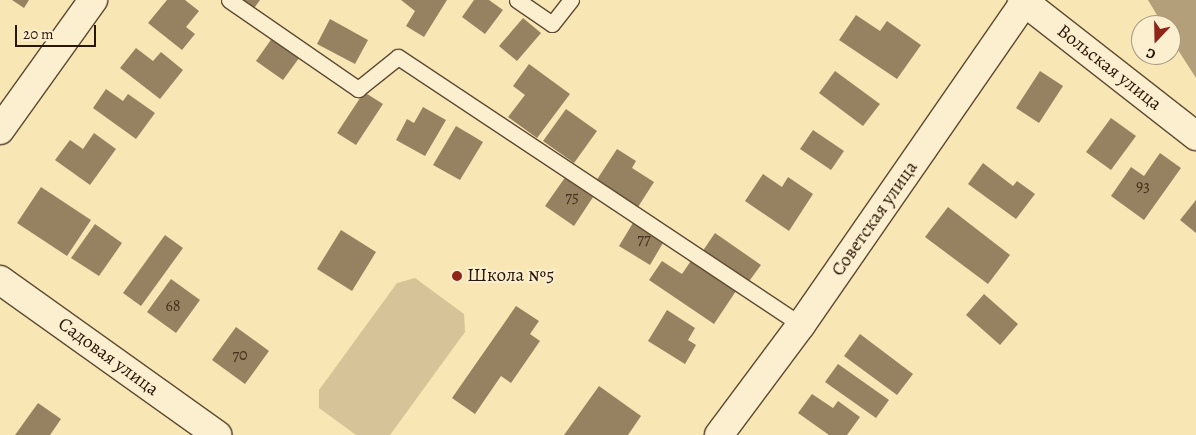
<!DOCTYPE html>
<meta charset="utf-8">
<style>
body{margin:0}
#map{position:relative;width:1196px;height:435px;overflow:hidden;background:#f9e6b5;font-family:Alegreya,serif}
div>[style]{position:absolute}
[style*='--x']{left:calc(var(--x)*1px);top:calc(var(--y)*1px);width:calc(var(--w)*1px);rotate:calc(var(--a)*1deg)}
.green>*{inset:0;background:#d6c397}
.water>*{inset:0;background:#b39f7a}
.building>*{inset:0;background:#968261}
.roads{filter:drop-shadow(1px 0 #5e4a32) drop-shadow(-1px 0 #5e4a32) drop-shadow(0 1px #5e4a32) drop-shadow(0 -1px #5e4a32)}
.service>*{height:15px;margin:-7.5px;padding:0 7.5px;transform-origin:7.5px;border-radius:7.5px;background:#fbefcf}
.minor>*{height:28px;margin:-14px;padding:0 14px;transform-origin:14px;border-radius:14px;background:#fbefcf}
.secondary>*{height:28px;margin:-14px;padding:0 14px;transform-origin:14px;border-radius:14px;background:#fbefcf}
.dots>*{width:14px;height:14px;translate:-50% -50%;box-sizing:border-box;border:2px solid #fbefcf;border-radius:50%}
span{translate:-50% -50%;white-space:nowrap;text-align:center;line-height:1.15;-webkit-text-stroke:4px #fbefcf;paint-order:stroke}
.number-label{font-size:16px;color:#45311d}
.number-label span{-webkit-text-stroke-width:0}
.street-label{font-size:19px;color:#2a1606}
.poi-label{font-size:19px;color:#2a1606}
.left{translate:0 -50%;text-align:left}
.north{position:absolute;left:1131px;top:15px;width:50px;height:50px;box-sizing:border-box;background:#fbefcf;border:1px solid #a7987f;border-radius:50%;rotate:201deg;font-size:14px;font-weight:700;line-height:20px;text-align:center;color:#2a1606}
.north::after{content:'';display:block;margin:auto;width:18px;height:22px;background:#8f2418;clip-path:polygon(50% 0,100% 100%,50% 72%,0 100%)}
.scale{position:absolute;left:15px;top:25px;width:81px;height:22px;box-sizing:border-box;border:2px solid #2a1606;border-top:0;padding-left:6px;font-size:15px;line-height:18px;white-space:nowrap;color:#2a1606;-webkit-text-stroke:4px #fbefcf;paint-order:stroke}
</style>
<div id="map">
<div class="green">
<i style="clip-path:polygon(415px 278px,464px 314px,465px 332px,390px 435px,356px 435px,319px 408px,319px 390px,397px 283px)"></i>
</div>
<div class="water">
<i style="clip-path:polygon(1148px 0,1196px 0,1196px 78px,1171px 39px,1171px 25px,1163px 25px)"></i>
</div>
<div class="building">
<i style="clip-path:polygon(12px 0,29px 0,24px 8px)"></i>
<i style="clip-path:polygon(167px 0,185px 0,199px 11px,186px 27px,195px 34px,182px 50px,148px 23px)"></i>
<i style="clip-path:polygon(230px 0,260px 0,249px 15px)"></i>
<i style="clip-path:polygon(447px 0,424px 37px,406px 26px,415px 11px,401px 0)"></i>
<i style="clip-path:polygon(474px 0,489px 0,503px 10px,485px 34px,462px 17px)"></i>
<i style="clip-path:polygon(856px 15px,880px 31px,887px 21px,921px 45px,897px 79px,839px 40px)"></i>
<i style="clip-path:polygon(523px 18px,541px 33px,517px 61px,499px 46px)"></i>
<i style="clip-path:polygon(330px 19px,368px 40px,355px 64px,317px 44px)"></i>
<i style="clip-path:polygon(275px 34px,302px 54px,283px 80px,256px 61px)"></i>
<i style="clip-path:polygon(136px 48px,153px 61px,161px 52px,183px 70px,160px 99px,120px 68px)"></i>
<i style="clip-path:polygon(529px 64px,570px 94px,537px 138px,508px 117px,525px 95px,513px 86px)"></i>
<i style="clip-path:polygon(835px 71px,880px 104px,863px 126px,819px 93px)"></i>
<i style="clip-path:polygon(1040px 71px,1063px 86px,1039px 123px,1016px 108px)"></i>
<i style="clip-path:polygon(106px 89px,123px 101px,128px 94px,155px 113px,136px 139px,93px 108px)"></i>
<i style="clip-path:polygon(364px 92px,383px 104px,356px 145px,337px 133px)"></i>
<i style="clip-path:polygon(423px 107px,446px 120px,425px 156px,396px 140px,407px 119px,414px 123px)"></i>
<i style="clip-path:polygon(566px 109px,597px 131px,574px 163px,543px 141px)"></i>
<i style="clip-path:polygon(1111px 118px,1136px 136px,1111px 170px,1086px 152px)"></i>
<i style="clip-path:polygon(456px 126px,483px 142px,460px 180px,433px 165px)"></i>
<i style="clip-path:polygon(813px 130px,844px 151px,831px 170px,800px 149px)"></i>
<i style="clip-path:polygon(94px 133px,116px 149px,90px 185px,55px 160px,70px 140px,83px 149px)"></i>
<i style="clip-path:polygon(617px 149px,636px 161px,632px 168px,654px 182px,638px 207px,596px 181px)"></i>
<i style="clip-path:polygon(1160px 153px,1181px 168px,1144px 220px,1111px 196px,1131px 167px,1144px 176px)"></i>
<i style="clip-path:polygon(983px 163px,1013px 186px,1017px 181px,1035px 194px,1016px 219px,968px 184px)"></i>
<i style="clip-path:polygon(571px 169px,599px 188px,574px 226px,545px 206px)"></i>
<i style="clip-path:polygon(763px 174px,782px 187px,788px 177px,813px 194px,789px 231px,745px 201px)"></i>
<i style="clip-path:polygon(41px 187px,91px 220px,67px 256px,17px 223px)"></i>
<i style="clip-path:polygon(1196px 200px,1196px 233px,1180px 220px)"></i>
<i style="clip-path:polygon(948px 207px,1010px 255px,988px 284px,925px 237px)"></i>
<i style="clip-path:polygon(639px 213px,670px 231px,650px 265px,619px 246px)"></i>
<i style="clip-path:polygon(95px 224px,122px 243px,99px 276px,71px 258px)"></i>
<i style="clip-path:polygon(341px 230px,376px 252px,352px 291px,317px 269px)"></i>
<i style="clip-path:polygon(715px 233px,761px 265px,747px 284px,702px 252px)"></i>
<i style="clip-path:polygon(165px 235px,183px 248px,141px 306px,123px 293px)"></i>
<i style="clip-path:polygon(697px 252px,742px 282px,714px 324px,649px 280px,662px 261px,682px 274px)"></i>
<i style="clip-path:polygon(171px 279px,200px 300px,176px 333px,147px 312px)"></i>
<i style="clip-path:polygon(984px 294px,1018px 324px,1000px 345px,966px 315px)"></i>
<i style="clip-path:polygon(516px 306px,539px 321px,530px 334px,540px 341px,511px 383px,501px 376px,475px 414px,452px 398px)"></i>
<i style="clip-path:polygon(667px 310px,695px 328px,688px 340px,696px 345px,685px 364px,648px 341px)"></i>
<i style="clip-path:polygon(236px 327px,269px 351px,245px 384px,212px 360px)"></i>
<i style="clip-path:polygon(860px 334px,913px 374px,897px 395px,844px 356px)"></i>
<i style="clip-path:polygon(838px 364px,889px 400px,876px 418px,825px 382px)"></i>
<i style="clip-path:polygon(599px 386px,641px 416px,628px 435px,564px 435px)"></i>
<i style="clip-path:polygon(812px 394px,833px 408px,838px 401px,860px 417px,847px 435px,829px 435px,798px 413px)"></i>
<i style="clip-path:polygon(38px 403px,61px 419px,50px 435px,15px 435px)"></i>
</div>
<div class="roads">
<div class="service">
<i style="--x:229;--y:0;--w:157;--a:34.6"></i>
<i style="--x:358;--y:89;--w:51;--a:-38.7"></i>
<i style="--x:398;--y:57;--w:484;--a:33.6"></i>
<i style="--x:517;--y:0;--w:42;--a:34.4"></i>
<i style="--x:552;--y:24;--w:31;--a:-52"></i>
</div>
<div class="minor">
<i style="--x:1022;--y:0;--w:221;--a:38"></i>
<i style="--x:0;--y:130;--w:160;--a:-54.4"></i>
<i style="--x:0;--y:280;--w:267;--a:35.5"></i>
</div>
<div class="secondary">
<i style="--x:719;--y:435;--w:137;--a:-53.3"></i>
<i style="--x:801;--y:325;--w:395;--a:-55.3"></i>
</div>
</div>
<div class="dots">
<i style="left:457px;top:276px;background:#8f2418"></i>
</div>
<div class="number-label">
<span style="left:1143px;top:186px">93</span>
<span style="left:572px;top:197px">75</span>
<span style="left:644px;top:239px">77</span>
<span style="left:173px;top:306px">68</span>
<span style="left:240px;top:355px">70</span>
</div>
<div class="street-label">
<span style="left:1109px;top:68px;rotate:38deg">Вольская улица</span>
<span style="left:875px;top:219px;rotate:-55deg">Советская улица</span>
<span style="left:108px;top:357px;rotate:36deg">Садовая улица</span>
</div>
<div class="poi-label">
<span class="left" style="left:467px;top:276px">Школа №5</span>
</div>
<div class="north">С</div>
<div class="scale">20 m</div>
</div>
